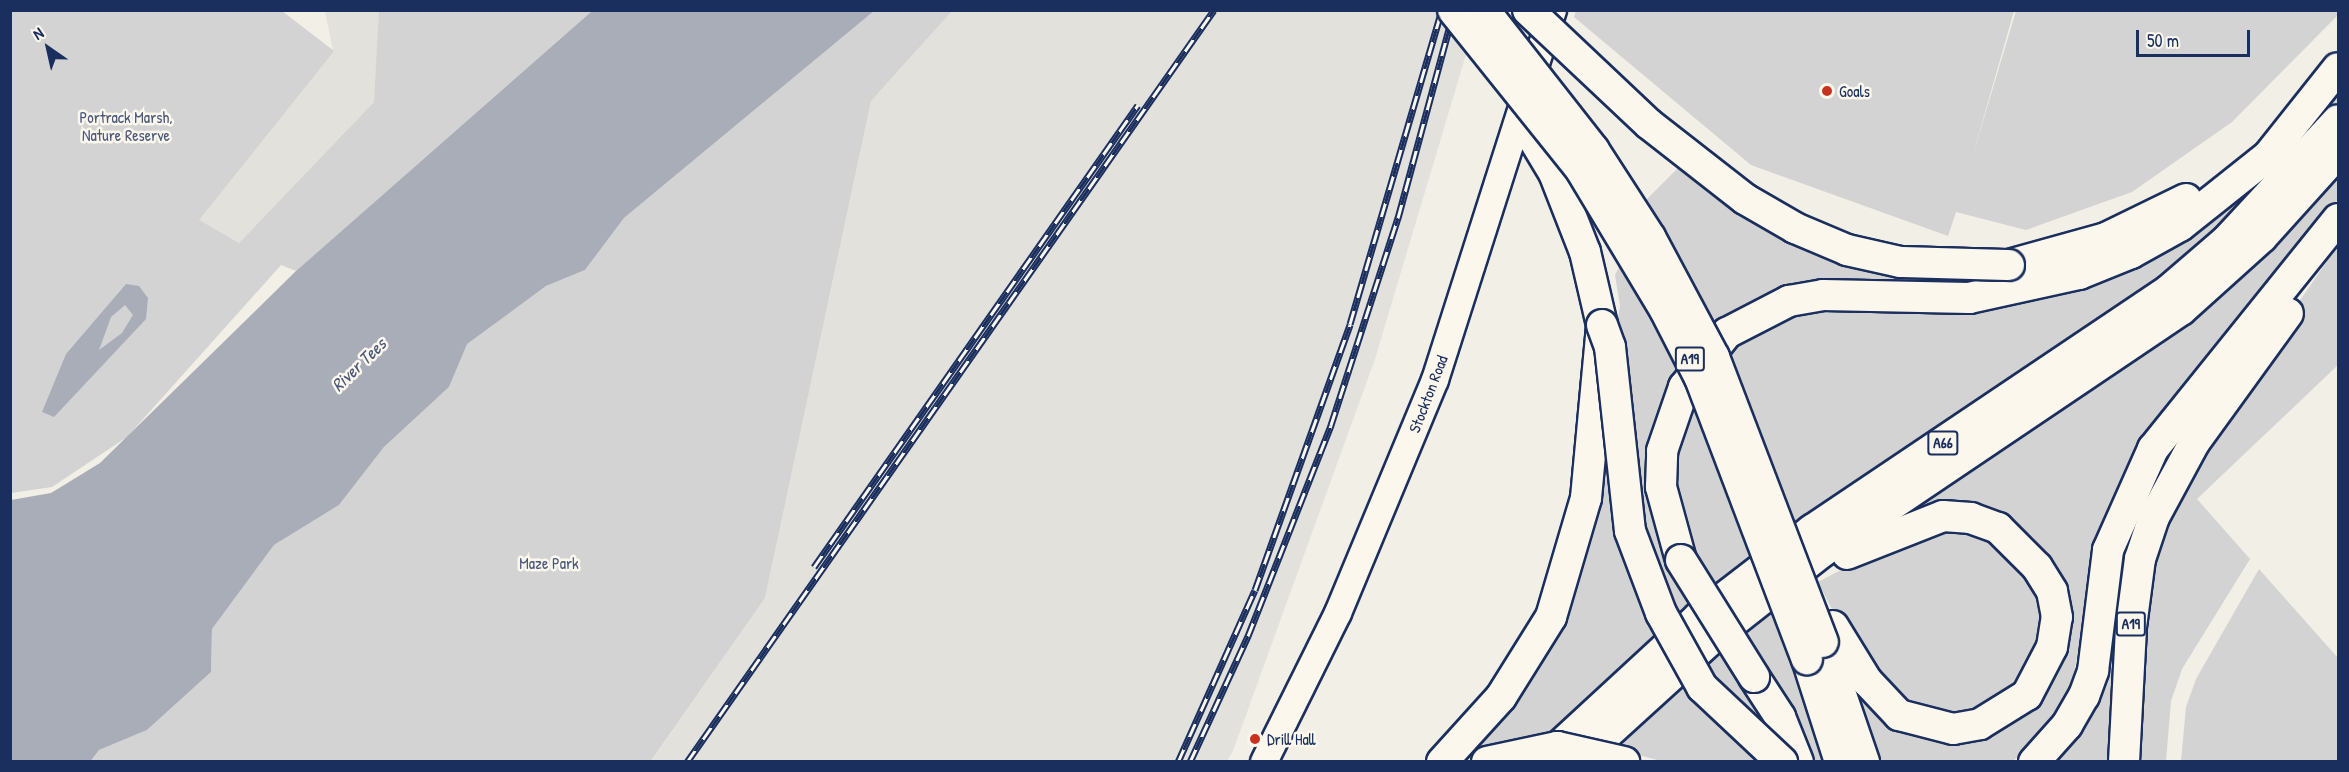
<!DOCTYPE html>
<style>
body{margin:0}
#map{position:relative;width:2349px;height:772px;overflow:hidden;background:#f2efe6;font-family:"Patrick Hand",sans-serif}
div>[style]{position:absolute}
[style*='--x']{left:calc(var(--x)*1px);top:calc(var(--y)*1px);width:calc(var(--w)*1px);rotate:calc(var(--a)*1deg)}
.built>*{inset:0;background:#e2e1dc}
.green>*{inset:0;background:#d2d3d2}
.water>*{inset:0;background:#a9adb7}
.roads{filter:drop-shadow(2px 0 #1b2f5e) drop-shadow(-2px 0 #1b2f5e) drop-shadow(0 2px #1b2f5e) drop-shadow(0 -2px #1b2f5e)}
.secondary>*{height:26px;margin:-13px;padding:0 13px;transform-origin:13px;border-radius:13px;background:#fbf7ec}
.trunk>*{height:30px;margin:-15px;padding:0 15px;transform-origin:15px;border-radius:15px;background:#fbf7ec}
.rail>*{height:7px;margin-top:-3.5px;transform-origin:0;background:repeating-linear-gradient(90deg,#fbf7ec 0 14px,#1b2f5e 0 28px);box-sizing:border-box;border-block:2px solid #1b2f5e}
.bridges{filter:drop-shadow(2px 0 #1b2f5e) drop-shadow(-2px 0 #1b2f5e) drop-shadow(0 2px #1b2f5e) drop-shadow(0 -2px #1b2f5e)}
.trunk-bridge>*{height:30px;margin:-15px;padding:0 15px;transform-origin:15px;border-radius:15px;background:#fbf7ec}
.dots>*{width:16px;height:16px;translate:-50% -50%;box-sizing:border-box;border:3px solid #fbf7ec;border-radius:50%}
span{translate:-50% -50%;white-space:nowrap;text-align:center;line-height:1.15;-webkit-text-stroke:5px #fbf7ec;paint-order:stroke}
.shield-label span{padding:2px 4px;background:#fbf7ec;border:2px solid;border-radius:4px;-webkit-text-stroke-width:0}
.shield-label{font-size:15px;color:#1b2f5e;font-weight:700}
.poi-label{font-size:16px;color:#1b2f5e}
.left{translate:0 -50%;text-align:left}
.park-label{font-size:16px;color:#49587b}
.street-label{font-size:16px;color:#1b2f5e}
.water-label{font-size:18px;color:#465579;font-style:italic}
.frame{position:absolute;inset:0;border:12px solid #1b2f5e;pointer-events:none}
.north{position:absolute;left:18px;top:18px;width:60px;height:60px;-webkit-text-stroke:4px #fbf7ec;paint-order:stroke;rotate:326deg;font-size:16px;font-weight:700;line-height:24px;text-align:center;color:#1b2f5e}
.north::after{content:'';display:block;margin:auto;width:21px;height:27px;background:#1b2f5e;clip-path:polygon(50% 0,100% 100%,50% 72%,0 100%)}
.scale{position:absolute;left:2136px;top:30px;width:114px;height:27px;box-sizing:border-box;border:3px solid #1b2f5e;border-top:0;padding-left:8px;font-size:18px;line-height:21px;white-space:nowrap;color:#1b2f5e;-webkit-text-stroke:4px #fbf7ec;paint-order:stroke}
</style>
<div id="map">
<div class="built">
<i style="clip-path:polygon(325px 11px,514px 11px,374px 102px,239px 243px,198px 221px,333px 51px)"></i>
<i style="clip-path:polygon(952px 11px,1479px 11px,1375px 359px,1233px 751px,1227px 761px,651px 762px,765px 598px,871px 101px)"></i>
</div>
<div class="green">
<i style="clip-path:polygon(10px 11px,282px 11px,334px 51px,199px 220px,239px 243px,374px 102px,379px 11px,592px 11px,296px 271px,281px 265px,127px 437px,52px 487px,11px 493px)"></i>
<i style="clip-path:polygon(874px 11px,952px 11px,871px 101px,765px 598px,651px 761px,91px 762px,99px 750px,147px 730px,211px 672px,212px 629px,274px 545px,339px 505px,384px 447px,449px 387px,466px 344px,546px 286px,585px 270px,624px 218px)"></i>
<i style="clip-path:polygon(1576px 11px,2014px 11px,1972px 158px,2016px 11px,2338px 10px,2338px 15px,2232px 122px,2132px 192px,2026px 230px,1956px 212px,1948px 236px,1751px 165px,1574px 17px)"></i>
<i style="clip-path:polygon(2338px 80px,2338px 101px,2285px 167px,2157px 286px,1796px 527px,1722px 348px,1805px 305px,2116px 266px)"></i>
<i style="clip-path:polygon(2338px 165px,2338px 199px,2099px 535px,2073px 679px,2062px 708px,2041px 737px,2013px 761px,1879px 761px,1853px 686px,1877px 710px,2009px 722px,2065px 592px,2034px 538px,1991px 509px,1962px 502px,1905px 513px)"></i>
<i style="clip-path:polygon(1680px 166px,1740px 209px,2014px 281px,1775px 293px,1712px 330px,1641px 205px)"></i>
<i style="clip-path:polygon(2338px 245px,2338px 365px,2197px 499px,2250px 559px,2182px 669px,2171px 701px,2166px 761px,2128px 762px,2147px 558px,2172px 488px)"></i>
<i style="clip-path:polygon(1623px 259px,1680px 366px,1661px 407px,1650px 468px,1652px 518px,1694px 603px,1674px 620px,1640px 534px,1616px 330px,1620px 306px,1615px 275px)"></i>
<i style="clip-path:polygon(1691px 388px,1757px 557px,1714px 591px,1679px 528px,1671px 444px)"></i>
<i style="clip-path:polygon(2219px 389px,2163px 465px,2141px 512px,2112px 755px,2109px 761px,2047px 762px,2142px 485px)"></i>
<i style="clip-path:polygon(1601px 411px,1658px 636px,1545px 742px,1515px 744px,1462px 761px,1522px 677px)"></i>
<i style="clip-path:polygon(1963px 525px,2009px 550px,2049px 611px,2042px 655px,2001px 704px,1946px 718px,1903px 705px,1839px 623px,1818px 582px,1906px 536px)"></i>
<i style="clip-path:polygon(2259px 569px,2338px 658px,2338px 761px,2181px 761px,2186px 707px,2196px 679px)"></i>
<i style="clip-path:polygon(1776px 611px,1829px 761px,1808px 761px,1739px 639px)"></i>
<i style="clip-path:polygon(1724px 652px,1779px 744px,1702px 670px)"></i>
<i style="clip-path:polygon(1685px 684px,1713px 718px,1764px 761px,1661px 761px,1609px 747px)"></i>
</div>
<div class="water">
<i style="clip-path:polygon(592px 11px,874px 11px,624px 218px,585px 270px,546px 286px,467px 344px,449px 387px,384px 447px,339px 505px,274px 545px,212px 629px,211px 672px,147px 730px,99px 750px,91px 761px,11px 761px,11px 500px,51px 493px,100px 463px,296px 271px)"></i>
<i style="clip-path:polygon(evenodd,126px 284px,139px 286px,148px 298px,146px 319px,54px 417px,42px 412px,66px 354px,126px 284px,125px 305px,133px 315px,122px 333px,99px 350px,111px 317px,125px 305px)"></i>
</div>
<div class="roads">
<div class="secondary">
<i style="--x:1264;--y:762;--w:166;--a:-63.6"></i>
<i style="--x:1338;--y:613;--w:252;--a:-67.4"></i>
<i style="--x:1435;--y:380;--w:388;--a:-72.3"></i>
</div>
<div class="trunk">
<i style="--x:2009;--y:265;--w:101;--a:-15.6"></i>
<i style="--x:2106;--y:238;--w:89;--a:-26"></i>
<i style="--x:1681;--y:560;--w:76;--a:-105.3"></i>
<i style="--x:1661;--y:487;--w:36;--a:-88"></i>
<i style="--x:1662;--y:451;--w:68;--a:-71"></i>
<i style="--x:1684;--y:387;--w:69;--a:-51.5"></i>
<i style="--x:1727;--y:333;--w:70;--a:-27.3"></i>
<i style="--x:1789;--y:301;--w:35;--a:-10"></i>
<i style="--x:1823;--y:295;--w:146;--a:1.2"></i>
<i style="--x:1969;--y:298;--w:113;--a:-12.3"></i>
<i style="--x:2079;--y:274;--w:56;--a:-22"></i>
<i style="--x:2131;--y:253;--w:56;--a:-28.9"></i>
<i style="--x:2180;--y:226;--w:112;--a:-38.5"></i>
<i style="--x:2268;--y:156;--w:112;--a:-51.5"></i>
<i style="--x:1833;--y:626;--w:65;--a:58.3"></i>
<i style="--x:1867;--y:681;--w:47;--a:46.7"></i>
<i style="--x:1899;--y:715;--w:56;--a:14.5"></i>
<i style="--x:1953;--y:729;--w:27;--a:-10"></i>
<i style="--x:1980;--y:724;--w:55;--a:-31.7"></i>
<i style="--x:2027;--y:695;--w:54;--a:-62.5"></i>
<i style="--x:2052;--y:647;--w:30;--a:-81"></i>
<i style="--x:2057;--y:617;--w:26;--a:-101"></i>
<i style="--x:2052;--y:591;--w:28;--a:-122"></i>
<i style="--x:2037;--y:567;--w:55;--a:-135"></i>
<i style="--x:1998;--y:528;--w:29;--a:-160"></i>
<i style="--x:1971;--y:518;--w:28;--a:-176"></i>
<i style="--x:1943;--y:516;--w:103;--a:158.4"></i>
<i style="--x:1823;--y:642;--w:127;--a:71.1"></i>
<i style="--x:1807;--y:659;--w:108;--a:72.2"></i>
<i style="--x:1754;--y:677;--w:48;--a:57"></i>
<i style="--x:1780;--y:717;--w:48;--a:68.2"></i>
<i style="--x:1442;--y:762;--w:88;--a:-47.8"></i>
<i style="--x:1501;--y:697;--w:94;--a:-58"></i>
<i style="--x:1551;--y:617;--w:124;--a:-73.6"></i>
<i style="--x:1586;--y:498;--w:174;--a:-84.7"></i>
<i style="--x:1602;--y:325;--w:75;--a:-103.1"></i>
<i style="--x:1585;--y:252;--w:85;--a:-111.4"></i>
<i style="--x:1554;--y:173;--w:62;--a:-121.1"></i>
<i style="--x:1542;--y:762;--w:214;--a:-42.7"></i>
<i style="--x:1699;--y:617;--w:143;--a:-37.6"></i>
<i style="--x:1812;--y:530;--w:432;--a:-33.9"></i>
<i style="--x:2170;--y:289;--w:75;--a:-40.7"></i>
<i style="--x:2227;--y:240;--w:163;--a:-47.2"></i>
<i style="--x:1576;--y:762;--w:181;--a:-42.3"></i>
<i style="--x:1710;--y:640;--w:142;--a:-38.2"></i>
<i style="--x:1822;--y:552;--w:433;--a:-34"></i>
<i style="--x:2181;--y:310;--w:109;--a:-42"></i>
<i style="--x:2262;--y:237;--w:113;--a:-47.9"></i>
<i style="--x:2034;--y:762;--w:50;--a:-48.3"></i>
<i style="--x:2067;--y:725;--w:34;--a:-60"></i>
<i style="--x:2084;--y:696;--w:27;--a:-70"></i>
<i style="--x:2093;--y:671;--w:122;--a:-82.9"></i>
<i style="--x:2108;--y:550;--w:111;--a:-66"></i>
<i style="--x:2153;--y:449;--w:295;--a:-51.2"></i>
<i style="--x:2124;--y:762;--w:135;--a:-87"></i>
<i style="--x:2131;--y:627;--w:69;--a:-82.5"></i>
<i style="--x:2140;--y:559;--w:44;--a:-71.6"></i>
<i style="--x:2154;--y:517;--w:84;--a:-61.6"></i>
<i style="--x:2194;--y:443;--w:160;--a:-54.1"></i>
</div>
</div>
<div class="rail">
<i style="--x:814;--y:567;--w:564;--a:-54.96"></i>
<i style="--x:687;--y:762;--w:918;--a:-54.98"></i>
<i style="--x:1178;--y:762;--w:188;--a:-65.9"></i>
<i style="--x:1255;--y:590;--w:282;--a:-70.3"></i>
<i style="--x:1350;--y:324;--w:327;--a:-73.7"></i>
<i style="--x:1190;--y:762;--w:139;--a:-65.3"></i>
<i style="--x:1248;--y:636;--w:227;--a:-68.5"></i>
<i style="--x:1331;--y:425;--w:218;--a:-72.1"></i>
<i style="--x:1398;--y:218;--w:215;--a:-74.9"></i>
</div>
<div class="bridges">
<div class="trunk-bridge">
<i style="--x:1453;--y:10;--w:205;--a:51.3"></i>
<i style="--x:1581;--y:170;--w:163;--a:59"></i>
<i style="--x:1665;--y:310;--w:76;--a:62.8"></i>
<i style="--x:1700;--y:378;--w:301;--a:69.2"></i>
<i style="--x:1484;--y:10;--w:177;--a:51.9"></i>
<i style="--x:1593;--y:149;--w:105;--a:57.1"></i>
<i style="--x:1650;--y:237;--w:136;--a:61.9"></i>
<i style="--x:1714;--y:357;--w:305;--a:69.1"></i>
<i style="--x:1528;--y:10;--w:166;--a:43.3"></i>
<i style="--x:1649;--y:124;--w:122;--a:38"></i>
<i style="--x:1745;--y:199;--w:58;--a:30.1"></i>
<i style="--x:1795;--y:228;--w:56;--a:22.9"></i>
<i style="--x:1847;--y:250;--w:54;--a:12.8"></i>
<i style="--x:1900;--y:262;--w:109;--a:1.6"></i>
<i style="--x:1602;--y:325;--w:23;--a:70"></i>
<i style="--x:1610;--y:347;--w:185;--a:83.8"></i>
<i style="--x:1630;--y:531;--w:88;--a:69.3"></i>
<i style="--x:1661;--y:613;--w:85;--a:61"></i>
<i style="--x:1702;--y:687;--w:110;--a:43.2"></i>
<i style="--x:1681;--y:560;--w:138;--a:58"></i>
<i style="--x:1487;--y:762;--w:72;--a:-12.1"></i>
<i style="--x:1557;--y:747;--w:69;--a:12.6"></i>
</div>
</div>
<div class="dots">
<i style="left:1827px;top:91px;background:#c8321e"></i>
<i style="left:1255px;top:739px;background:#c8321e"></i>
</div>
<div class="shield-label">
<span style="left:1690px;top:359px">A19</span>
<span style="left:1943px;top:443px">A66</span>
<span style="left:2131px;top:624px">A19</span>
</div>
<div class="poi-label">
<span class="left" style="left:1839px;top:91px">Goals</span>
<span class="left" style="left:1267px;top:739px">Drill Hall</span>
</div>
<div class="park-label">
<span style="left:126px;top:126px">Portrack Marsh,<br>Nature Reserve</span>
<span style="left:549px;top:563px">Maze Park</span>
</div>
<div class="street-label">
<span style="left:1428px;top:394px;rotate:-69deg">Stockton Road</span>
</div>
<div class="water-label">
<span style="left:359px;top:365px;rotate:-44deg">River Tees</span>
</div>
<div class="frame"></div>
<div class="north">N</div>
<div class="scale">50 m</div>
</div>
